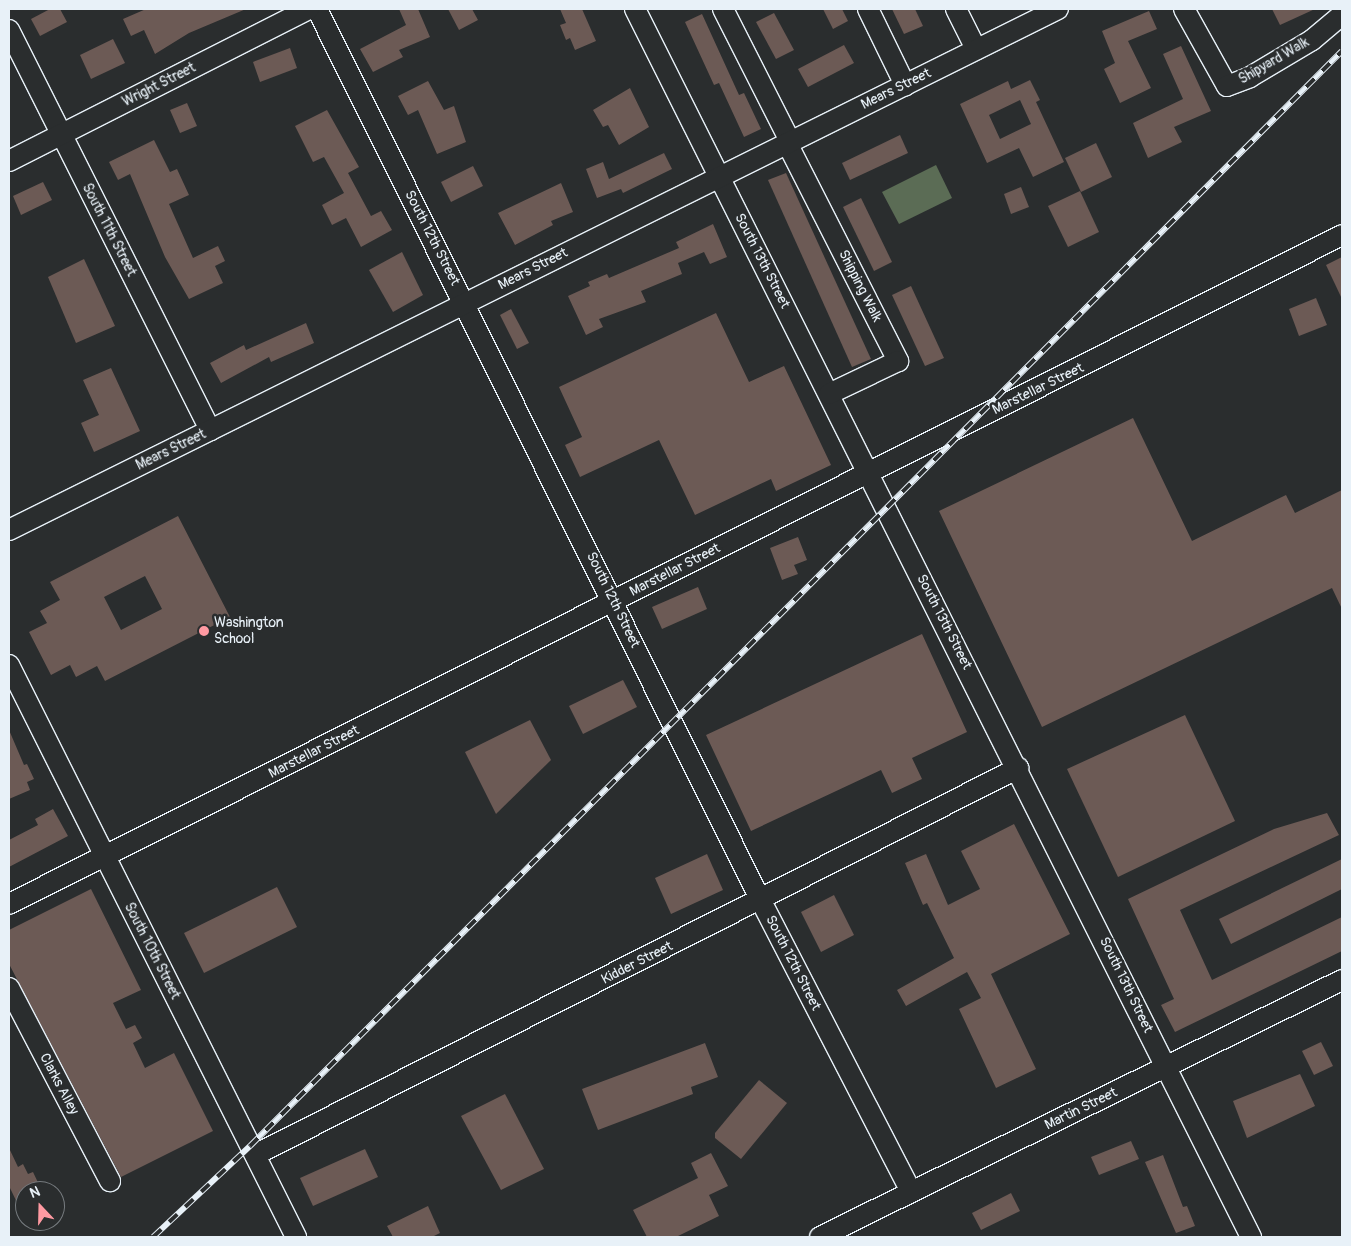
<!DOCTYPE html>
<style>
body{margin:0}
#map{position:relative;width:1351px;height:1246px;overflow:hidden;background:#2a2d2e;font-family:Pangolin,sans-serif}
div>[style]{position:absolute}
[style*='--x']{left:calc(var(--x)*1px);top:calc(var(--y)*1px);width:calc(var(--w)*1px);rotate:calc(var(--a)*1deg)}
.green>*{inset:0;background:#5b6c55}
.building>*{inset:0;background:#6c5a55}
.roads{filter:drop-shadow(1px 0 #e8f1f8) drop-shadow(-1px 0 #e8f1f8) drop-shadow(0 1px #e8f1f8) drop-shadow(0 -1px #e8f1f8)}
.minor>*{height:20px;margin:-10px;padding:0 10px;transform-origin:10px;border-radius:10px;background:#2a2d2e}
.rail>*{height:5.5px;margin-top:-2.75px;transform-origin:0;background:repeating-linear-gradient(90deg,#2a2d2e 0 11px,#e8f1f8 0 22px);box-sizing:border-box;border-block:1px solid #e8f1f8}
.dots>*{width:14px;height:14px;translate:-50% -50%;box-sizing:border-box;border:2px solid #2a2d2e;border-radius:50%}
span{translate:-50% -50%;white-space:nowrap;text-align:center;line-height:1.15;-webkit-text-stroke:5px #2a2d2e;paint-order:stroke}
.street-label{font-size:14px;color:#e8f1f8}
.poi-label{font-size:14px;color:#e8f1f8}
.left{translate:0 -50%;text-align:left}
.frame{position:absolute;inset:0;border:10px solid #e8f1f8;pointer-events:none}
.north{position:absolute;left:15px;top:1181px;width:50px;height:50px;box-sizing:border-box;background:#2a2d2e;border:1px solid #767b7f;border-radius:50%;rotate:339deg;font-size:14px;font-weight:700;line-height:20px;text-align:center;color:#e8f1f8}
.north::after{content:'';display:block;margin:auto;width:18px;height:22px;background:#ff9aa2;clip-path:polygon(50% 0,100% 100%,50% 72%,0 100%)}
</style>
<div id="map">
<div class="green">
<i style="clip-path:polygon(936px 165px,952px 198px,899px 224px,882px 192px)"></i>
</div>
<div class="building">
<i style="clip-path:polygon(50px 9px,60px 9px,67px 22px,40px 36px,31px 19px)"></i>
<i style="clip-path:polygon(146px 9px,246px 9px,189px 33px,155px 54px,144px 30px,131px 36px,123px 19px)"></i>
<i style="clip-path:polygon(399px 9px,418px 9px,430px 37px,399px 50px,403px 57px,373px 72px,360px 49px,406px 25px)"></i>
<i style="clip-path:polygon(448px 9px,472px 9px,478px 20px,459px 30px)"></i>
<i style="clip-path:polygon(560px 9px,582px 9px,596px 41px,575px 50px,570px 38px,566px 40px,560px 25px,566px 23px)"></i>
<i style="clip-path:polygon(823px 9px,842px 9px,848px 21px,833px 29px)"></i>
<i style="clip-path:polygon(892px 9px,915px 9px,923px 26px,904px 34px)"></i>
<i style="clip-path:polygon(1272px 9px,1315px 9px,1280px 25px)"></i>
<i style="clip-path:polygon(1149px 11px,1157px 29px,1128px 41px,1151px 88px,1120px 103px,1104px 69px,1115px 63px,1102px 31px)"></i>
<i style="clip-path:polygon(774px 13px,794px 50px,776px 59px,756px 22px)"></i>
<i style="clip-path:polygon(702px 14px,739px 95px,744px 93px,761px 129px,744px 137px,719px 83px,714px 85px,685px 22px)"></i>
<i style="clip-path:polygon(113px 39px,125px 63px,91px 79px,80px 55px)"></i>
<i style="clip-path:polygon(844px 45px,854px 63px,808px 87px,798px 69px)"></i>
<i style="clip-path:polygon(1181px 46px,1211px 111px,1174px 127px,1182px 142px,1148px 158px,1133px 123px,1183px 99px,1163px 54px)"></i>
<i style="clip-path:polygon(290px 48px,297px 68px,260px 82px,253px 62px)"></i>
<i style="clip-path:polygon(evenodd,1030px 80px,1040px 100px,1036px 102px,1064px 162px,1033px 177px,1019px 148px,987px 163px,960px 104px,1008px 81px,1011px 89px,1030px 80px,1020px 100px,1031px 124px,1000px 139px,989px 115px,1020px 100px)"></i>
<i style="clip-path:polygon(428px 81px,444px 110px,454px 106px,466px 142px,437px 154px,418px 110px,408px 115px,398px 96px)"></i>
<i style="clip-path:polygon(630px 88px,649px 127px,619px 145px,608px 125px,603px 127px,593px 110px)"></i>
<i style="clip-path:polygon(187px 103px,197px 126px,180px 133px,170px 110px)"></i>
<i style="clip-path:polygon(327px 110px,359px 167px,348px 173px,371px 216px,381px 211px,392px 230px,361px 247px,346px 218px,332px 225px,322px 205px,344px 193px,324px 157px,313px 162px,295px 126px)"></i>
<i style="clip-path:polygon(900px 135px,908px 153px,850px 180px,842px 163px)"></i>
<i style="clip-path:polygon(154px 140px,170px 172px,177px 169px,189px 195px,169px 204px,193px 258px,218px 246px,225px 261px,215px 266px,223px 283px,189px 299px,165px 257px,130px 174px,118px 180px,109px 162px)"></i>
<i style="clip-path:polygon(1096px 143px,1112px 177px,1081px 192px,1065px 158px)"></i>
<i style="clip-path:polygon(664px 153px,672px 169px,623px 193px,621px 189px,597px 198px,586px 169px,603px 162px,609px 179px)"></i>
<i style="clip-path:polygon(473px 166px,483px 186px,451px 202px,441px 182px)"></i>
<i style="clip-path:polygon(786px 173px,871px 359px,852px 367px,768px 180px)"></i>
<i style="clip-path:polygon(43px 182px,52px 200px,21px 215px,13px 196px)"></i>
<i style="clip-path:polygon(561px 183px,573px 212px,551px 221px,553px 225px,515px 245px,498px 213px)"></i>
<i style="clip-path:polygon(1021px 187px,1029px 207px,1011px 214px,1004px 194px)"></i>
<i style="clip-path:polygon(1080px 191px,1099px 232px,1068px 247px,1048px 206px)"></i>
<i style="clip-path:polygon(861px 198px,892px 262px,874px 271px,843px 207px)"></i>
<i style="clip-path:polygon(713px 224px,727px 257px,710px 264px,704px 252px,678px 263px,682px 274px,641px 291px,646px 302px,599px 319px,603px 327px,586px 335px,568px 296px,590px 286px,588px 282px,607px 274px,609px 278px,679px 248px,676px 242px)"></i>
<i style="clip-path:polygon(402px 252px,423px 295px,393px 312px,369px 270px)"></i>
<i style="clip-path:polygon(1342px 257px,1342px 299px,1326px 265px)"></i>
<i style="clip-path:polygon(84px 259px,115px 326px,76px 343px,48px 277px)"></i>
<i style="clip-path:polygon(911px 286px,944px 358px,925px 366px,892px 295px)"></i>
<i style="clip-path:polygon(1316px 298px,1327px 325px,1299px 336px,1289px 309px)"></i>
<i style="clip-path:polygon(511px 309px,529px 343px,517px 349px,500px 315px)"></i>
<i style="clip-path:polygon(716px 313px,749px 382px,784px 366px,831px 465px,776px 491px,771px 479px,695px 515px,659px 440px,580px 477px,565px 445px,582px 437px,559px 387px)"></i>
<i style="clip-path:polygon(306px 323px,314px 343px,271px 362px,269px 357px,221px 383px,210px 363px,244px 345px,246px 350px)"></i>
<i style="clip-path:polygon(111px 368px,140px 431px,94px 452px,81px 423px,99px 415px,83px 380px)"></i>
<i style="clip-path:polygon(1133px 418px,1192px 541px,1286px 495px,1295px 513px,1342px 490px,1342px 609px,1332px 588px,1042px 727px,939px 511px)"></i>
<i style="clip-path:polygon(evenodd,178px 516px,230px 617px,105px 681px,97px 666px,76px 677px,70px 665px,51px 675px,29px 632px,47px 623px,40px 611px,60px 600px,50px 582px,178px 516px,145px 576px,162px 609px,121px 630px,104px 597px,145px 576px)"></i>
<i style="clip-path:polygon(798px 537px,807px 560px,794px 565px,798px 574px,782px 580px,770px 548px)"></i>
<i style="clip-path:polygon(698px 587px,707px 609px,662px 629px,652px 607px)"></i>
<i style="clip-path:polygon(922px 634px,967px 732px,912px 758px,922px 779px,892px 793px,881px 770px,751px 831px,706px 735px)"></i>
<i style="clip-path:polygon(623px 680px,637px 707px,583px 734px,569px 706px)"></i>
<i style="clip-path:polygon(1185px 715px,1235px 821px,1118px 877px,1067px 769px)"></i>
<i style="clip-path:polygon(530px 720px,551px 760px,496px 814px,465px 752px)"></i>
<i style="clip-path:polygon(9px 730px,24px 765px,27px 764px,34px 779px,27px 782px,30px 790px,9px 799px)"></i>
<i style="clip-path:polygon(53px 809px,68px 836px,9px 867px,9px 840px,38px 825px,35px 819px)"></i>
<i style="clip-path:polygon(1327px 813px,1339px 835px,1180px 910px,1212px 980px,1342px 917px,1342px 951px,1175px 1032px,1161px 1005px,1174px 999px,1128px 899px,1274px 829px)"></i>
<i style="clip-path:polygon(1014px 824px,1070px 934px,991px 974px,1036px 1069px,996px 1088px,959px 1009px,981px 998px,967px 972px,906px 1006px,897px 990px,954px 958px,927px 903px,923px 905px,905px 863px,926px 854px,948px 905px,980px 889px,961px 851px)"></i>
<i style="clip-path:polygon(707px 854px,723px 890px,671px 914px,655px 878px)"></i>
<i style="clip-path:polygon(1342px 859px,1342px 889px,1231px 944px,1219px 919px)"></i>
<i style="clip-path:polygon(277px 887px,297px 927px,204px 973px,184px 933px)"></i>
<i style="clip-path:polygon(91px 889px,141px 990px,113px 1003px,126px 1029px,135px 1025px,142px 1038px,133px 1043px,145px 1068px,174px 1053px,213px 1131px,121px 1177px,9px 964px,9px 930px)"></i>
<i style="clip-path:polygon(834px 895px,854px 935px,821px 952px,801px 912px)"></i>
<i style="clip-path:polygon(1321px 1042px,1333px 1066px,1314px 1075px,1302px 1051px)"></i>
<i style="clip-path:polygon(705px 1043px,718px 1077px,691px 1087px,693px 1094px,598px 1130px,582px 1089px)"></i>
<i style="clip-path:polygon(1300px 1074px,1315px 1106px,1247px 1138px,1233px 1101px)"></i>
<i style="clip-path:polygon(759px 1080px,787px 1103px,741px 1159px,715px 1138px,715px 1133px)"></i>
<i style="clip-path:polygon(505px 1094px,544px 1169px,501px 1190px,461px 1116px)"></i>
<i style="clip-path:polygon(1131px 1141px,1139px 1159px,1099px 1175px,1091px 1157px)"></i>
<i style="clip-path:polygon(9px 1148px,18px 1167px,23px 1164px,28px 1174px,33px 1172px,42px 1191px,25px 1191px,25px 1219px,9px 1186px)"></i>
<i style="clip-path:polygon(365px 1149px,378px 1177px,313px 1206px,300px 1178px)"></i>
<i style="clip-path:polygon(711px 1153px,728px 1186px,709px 1195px,719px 1216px,676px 1237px,647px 1237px,633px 1210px,698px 1178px,691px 1163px)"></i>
<i style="clip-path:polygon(1163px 1155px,1183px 1207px,1187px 1206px,1195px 1226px,1176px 1233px,1145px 1162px)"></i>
<i style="clip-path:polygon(1011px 1193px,1020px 1211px,981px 1230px,972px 1213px)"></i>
<i style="clip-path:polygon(428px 1206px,440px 1233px,432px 1237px,393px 1237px,387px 1226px)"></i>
</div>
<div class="roads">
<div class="minor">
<i style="--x:317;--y:9;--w:996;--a:63.54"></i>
<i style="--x:761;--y:901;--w:326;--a:62.7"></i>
<i style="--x:635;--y:9;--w:1374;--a:63.36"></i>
<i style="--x:723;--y:9;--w:148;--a:63.1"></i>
<i style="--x:868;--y:9;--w:85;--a:64"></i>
<i style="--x:956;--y:9;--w:45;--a:63.4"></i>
<i style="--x:1184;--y:9;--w:88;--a:60.8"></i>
<i style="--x:1227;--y:86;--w:25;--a:-21"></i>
<i style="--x:1250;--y:77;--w:72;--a:-30.8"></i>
<i style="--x:1312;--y:40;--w:39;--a:-40"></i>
<i style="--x:9;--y:30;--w:448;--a:63.3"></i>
<i style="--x:787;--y:143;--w:245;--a:63"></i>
<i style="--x:898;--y:361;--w:76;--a:154.4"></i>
<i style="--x:9;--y:161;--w:336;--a:-26.9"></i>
<i style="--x:9;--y:530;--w:1171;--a:-26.41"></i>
<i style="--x:9;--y:665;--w:640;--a:63.35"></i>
<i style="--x:9;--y:904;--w:1491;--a:-26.65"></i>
<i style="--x:9;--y:988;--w:218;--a:62.4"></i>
<i style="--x:255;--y:1155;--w:856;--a:-26.89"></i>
<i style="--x:820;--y:1237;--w:582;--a:-26.21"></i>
</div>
</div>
<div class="rail">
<i style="--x:153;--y:1237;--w:133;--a:-43.2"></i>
<i style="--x:250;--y:1146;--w:1546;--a:-45.08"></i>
</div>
<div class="dots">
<i style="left:204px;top:631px;background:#ff9aa2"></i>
</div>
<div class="street-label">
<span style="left:1274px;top:61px;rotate:-30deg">Shipyard Walk</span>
<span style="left:159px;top:85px;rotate:-27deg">Wright Street</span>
<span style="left:896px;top:89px;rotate:-26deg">Mears Street</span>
<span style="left:109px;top:230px;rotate:63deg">South 11th Street</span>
<span style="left:432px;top:238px;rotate:63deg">South 12th Street</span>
<span style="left:762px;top:261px;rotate:63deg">South 13th Street</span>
<span style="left:533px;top:269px;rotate:-27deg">Mears Street</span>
<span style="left:860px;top:286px;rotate:63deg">Shipping Walk</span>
<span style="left:1038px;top:389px;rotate:-26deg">Marstellar Street</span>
<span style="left:171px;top:450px;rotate:-26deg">Mears Street</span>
<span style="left:675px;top:570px;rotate:-27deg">Marstellar Street</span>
<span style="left:613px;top:600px;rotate:64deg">South 12th Street</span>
<span style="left:944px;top:622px;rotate:63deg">South 13th Street</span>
<span style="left:314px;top:752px;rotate:-27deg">Marstellar Street</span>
<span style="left:152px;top:951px;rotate:63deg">South 10th Street</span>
<span style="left:637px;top:963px;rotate:-27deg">Kidder Street</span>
<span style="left:793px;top:963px;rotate:63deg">South 12th Street</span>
<span style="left:1126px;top:985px;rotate:64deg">South 13th Street</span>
<span style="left:59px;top:1084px;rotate:62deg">Clarks Alley</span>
<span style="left:1081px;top:1109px;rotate:-26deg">Martin Street</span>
</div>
<div class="poi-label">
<span class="left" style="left:214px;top:631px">Washington<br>School</span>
</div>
<div class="frame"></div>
<div class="north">N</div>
</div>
